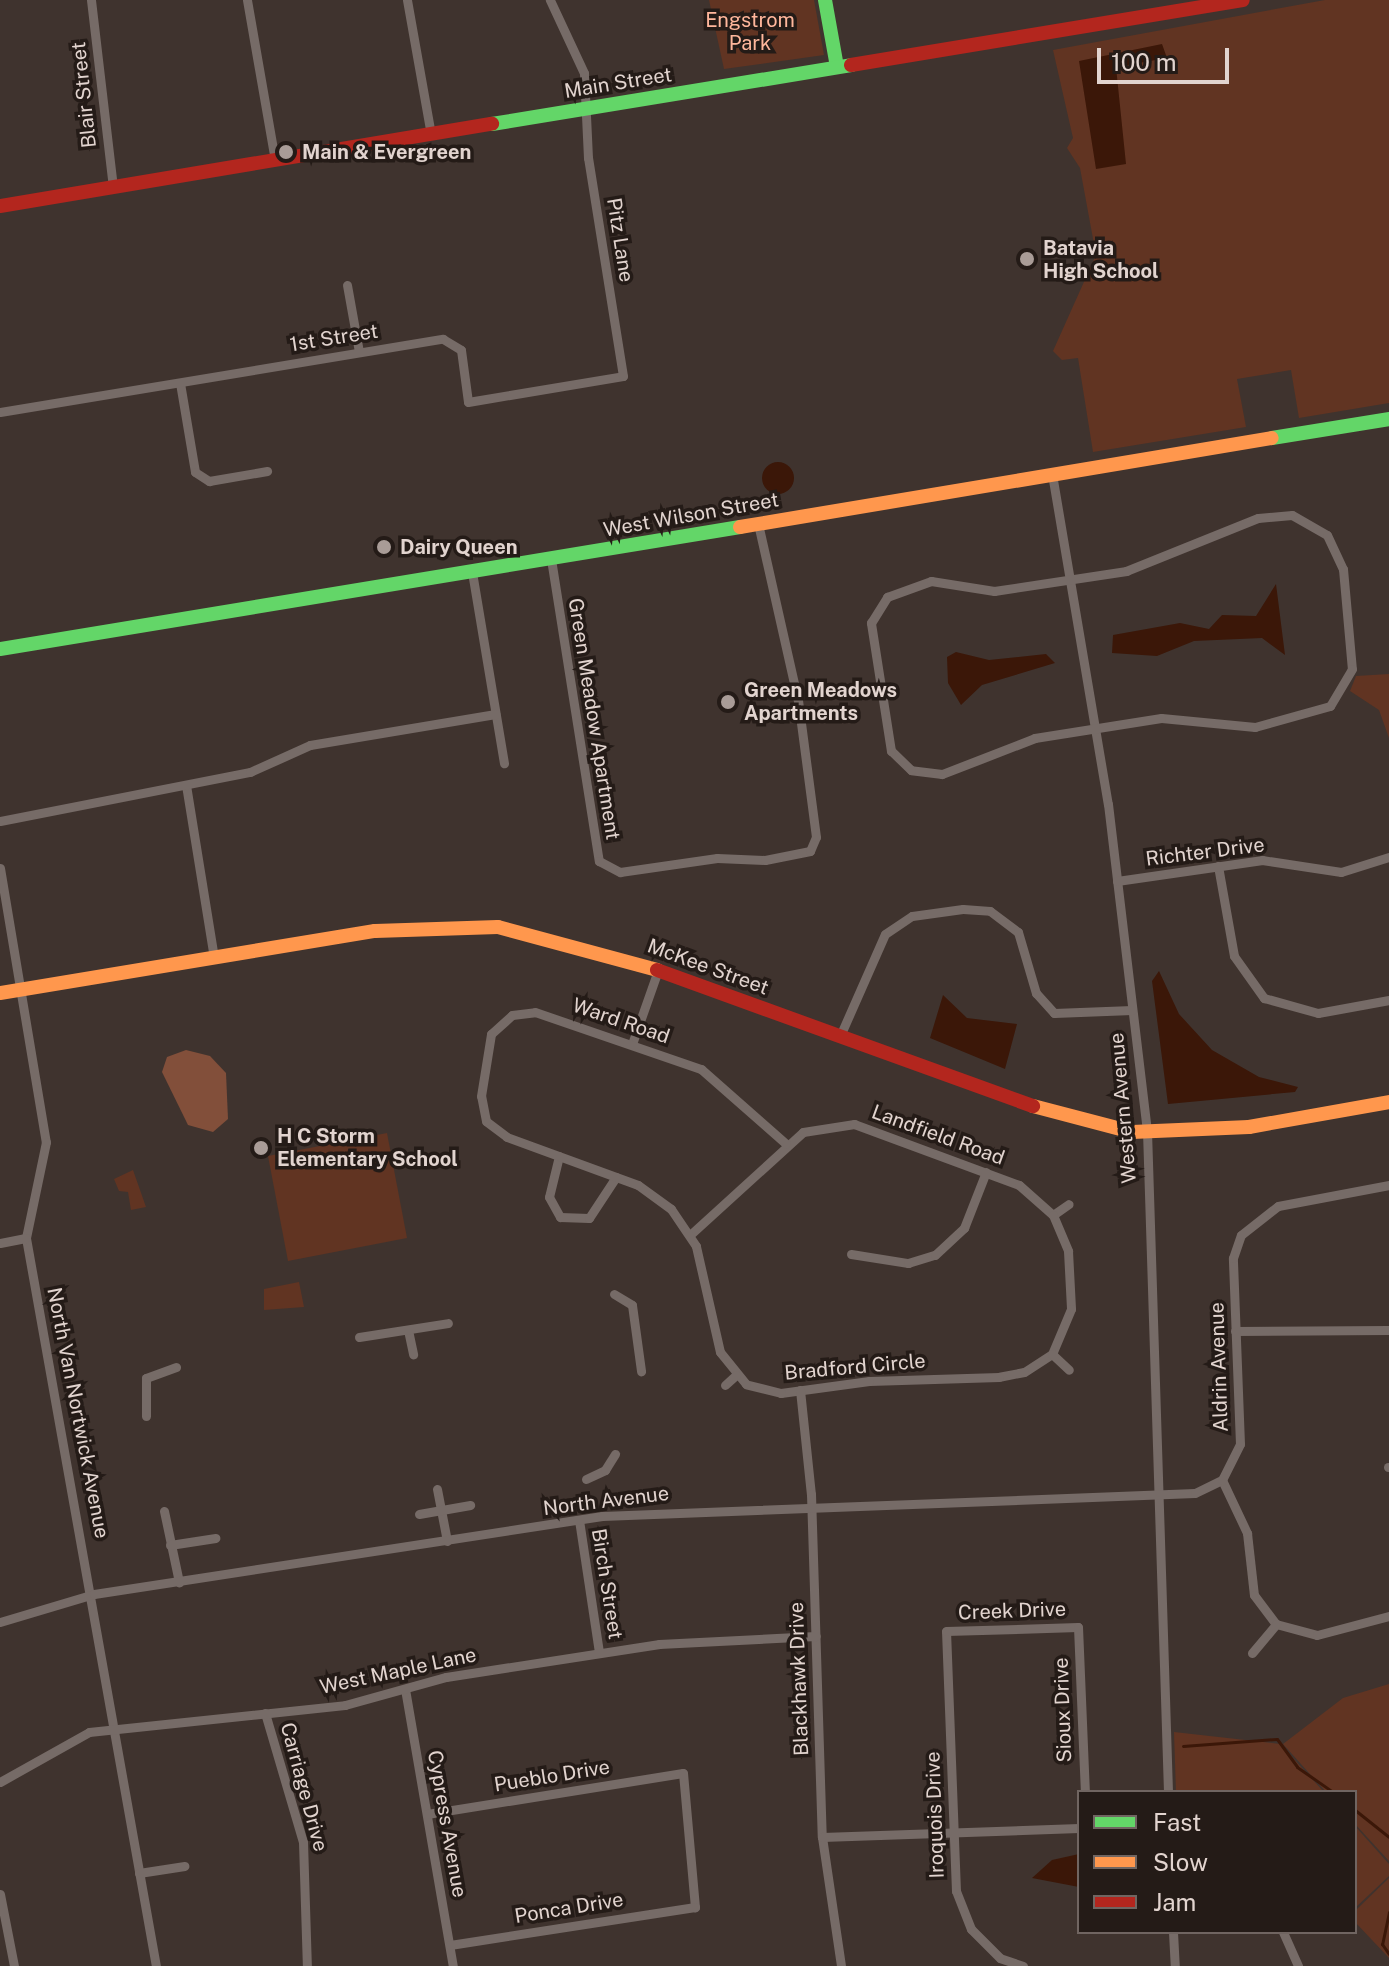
<!DOCTYPE html>
<style>
body{margin:0}
#map{position:relative;width:1389px;height:1966px;overflow:hidden;background:#3f332e;font-family:"Public Sans",sans-serif}
div>[style]{position:absolute}
[style*='--x']{left:calc(var(--x)*1px);top:calc(var(--y)*1px);width:calc(var(--w)*1px);rotate:calc(var(--a)*1deg)}
.green>*{inset:0;background:#613422}
.forest>*{inset:0;background:#824f3a}
.water>*{inset:0;background:#3b1708}
.round{border-radius:50%}
.stream>*{height:3px;margin:-1.5px;padding:0 1.5px;transform-origin:1.5px;border-radius:1.5px;background:#3b1708}
.street>*{height:9px;margin:-4.5px;padding:0 4.5px;transform-origin:4.5px;border-radius:4.5px;background:#766b67}
.fast>*{height:14px;margin:-7px;padding:0 7px;transform-origin:7px;border-radius:7px;background:#63d668}
.slow>*{height:14px;margin:-7px;padding:0 7px;transform-origin:7px;border-radius:7px;background:#ff974d}
.jam>*{height:14px;margin:-7px;padding:0 7px;transform-origin:7px;border-radius:7px;background:#b3261e}
.dots>*{width:22px;height:22px;translate:-50% -50%;box-sizing:border-box;border:4px solid #241b17;border-radius:50%}
span{translate:-50% -50%;white-space:nowrap;text-align:center;line-height:1.15;-webkit-text-stroke:7px #241b17;paint-order:stroke}
.park-label{font-size:20px;color:#ffb79c}
.street-label{font-size:20px;color:#e2d4cf}
.poi-label{font-size:20px;color:#e2d4cf;font-weight:700}
.left{translate:0 -50%;text-align:left}
.legend{position:absolute;left:1077px;top:1790px;width:280px;height:144px;box-sizing:border-box;background:#241b17;border:2px solid #706561;margin:0;padding:10px 14px;list-style:none;font-size:24px;color:#e2d4cf}
.legend li{display:flex;align-items:center;gap:16px;height:40px}
.legend b{width:40px;border:2px solid #706561}
.scale{position:absolute;left:1097px;top:48px;width:132px;height:36px;box-sizing:border-box;border:4px solid #e2d4cf;border-top:0;padding-left:10px;font-size:24px;line-height:28px;white-space:nowrap;color:#e2d4cf;-webkit-text-stroke:6px #241b17;paint-order:stroke}
</style>
<div id="map">
<div class="green">
<i style="clip-path:polygon(709px 0,814px 0,824px 55px,724px 69px)"></i>
<i style="clip-path:polygon(1325px 0,1389px 0,1389px 403px,1299px 418px,1291px 370px,1237px 379px,1246px 427px,1093px 452px,1078px 358px,1062px 360px,1053px 351px,1096px 255px,1080px 168px,1067px 148px,1073px 138px,1053px 50px)"></i>
<i style="clip-path:polygon(1389px 674px,1389px 738px,1379px 710px,1350px 691px,1356px 676px)"></i>
<i style="clip-path:polygon(387px 1133px,407px 1238px,288px 1261px,268px 1156px)"></i>
<i style="clip-path:polygon(133px 1170px,146px 1207px,131px 1210px,128px 1192px,119px 1191px,114px 1179px)"></i>
<i style="clip-path:polygon(299px 1282px,304px 1307px,264px 1310px,264px 1289px)"></i>
<i style="clip-path:polygon(1389px 1684px,1389px 1861px,1355px 1824px,1355px 1792px,1326px 1792px,1283px 1744px,1343px 1698px)"></i>
<i style="clip-path:polygon(1174px 1732px,1280px 1744px,1324px 1792px,1176px 1792px)"></i>
<i style="clip-path:polygon(1355px 1826px,1389px 1864px,1389px 1876px,1355px 1908px)"></i>
<i style="clip-path:polygon(1389px 1878px,1389px 1958px,1355px 1922px,1355px 1911px)"></i>
</div>
<div class="forest">
<i style="clip-path:polygon(186px 1050px,210px 1056px,226px 1073px,228px 1119px,213px 1132px,188px 1125px,162px 1072px,167px 1057px)"></i>
</div>
<div class="water">
<i style="clip-path:polygon(1162px 44px,1167px 58px,1116px 67px,1126px 164px,1096px 169px,1079px 61px)"></i>
<i class="round" style="left:762px;top:462px;width:32px;height:32px"></i>
<i style="clip-path:polygon(1276px 584px,1285px 655px,1262px 638px,1194px 641px,1157px 656px,1112px 653px,1113px 635px,1180px 623px,1209px 629px,1222px 615px,1256px 616px)"></i>
<i style="clip-path:polygon(956px 652px,989px 660px,1046px 654px,1055px 663px,982px 685px,961px 705px,948px 683px,947px 657px)"></i>
<i style="clip-path:polygon(1159px 971px,1179px 1014px,1212px 1050px,1259px 1077px,1298px 1087px,1295px 1092px,1168px 1104px,1152px 981px)"></i>
<i style="clip-path:polygon(943px 995px,967px 1018px,1017px 1024px,1005px 1069px,930px 1038px)"></i>
<i style="clip-path:polygon(1079px 1854px,1079px 1887px,1032px 1878px,1052px 1860px)"></i>
</div>
<div class="stream">
<i style="--x:1183;--y:1746;--w:94;--a:-4.3"></i>
<i style="--x:1277;--y:1739;--w:34;--a:54"></i>
<i style="--x:1297;--y:1767;--w:44;--a:34.8"></i>
<i style="--x:1355;--y:1810;--w:43;--a:38.5"></i>
<i style="--x:1389;--y:1912;--w:33;--a:102"></i>
<i style="--x:1382;--y:1944;--w:12;--a:55"></i>
</div>
<div class="street">
<i style="--x:91;--y:0;--w:188;--a:83.3"></i>
<i style="--x:247;--y:0;--w:162;--a:80.1"></i>
<i style="--x:407;--y:0;--w:137;--a:79.9"></i>
<i style="--x:347;--y:285;--w:68;--a:79.8"></i>
<i style="--x:180;--y:383;--w:90;--a:80.4"></i>
<i style="--x:195;--y:472;--w:17;--a:33"></i>
<i style="--x:209;--y:481;--w:59;--a:-9.8"></i>
<i style="--x:0;--y:412;--w:449;--a:-9.4"></i>
<i style="--x:443;--y:339;--w:21;--a:31"></i>
<i style="--x:461;--y:350;--w:52;--a:82.3"></i>
<i style="--x:468;--y:402;--w:157;--a:-9.5"></i>
<i style="--x:623;--y:376;--w:221;--a:-99.1"></i>
<i style="--x:588;--y:158;--w:85;--a:-92.7"></i>
<i style="--x:584;--y:73;--w:81;--a:-115"></i>
<i style="--x:1052;--y:474;--w:335;--a:80.4"></i>
<i style="--x:1108;--y:804;--w:329;--a:83.2"></i>
<i style="--x:1147;--y:1131;--w:661;--a:88.18"></i>
<i style="--x:1292;--y:515;--w:40;--a:29.7"></i>
<i style="--x:1327;--y:535;--w:38;--a:65"></i>
<i style="--x:1343;--y:569;--w:100;--a:84.9"></i>
<i style="--x:1352;--y:669;--w:43;--a:120.7"></i>
<i style="--x:1330;--y:706;--w:78;--a:164.4"></i>
<i style="--x:1255;--y:727;--w:94;--a:-174.5"></i>
<i style="--x:1161;--y:718;--w:128;--a:171"></i>
<i style="--x:1035;--y:738;--w:100;--a:158.8"></i>
<i style="--x:942;--y:774;--w:31;--a:-173"></i>
<i style="--x:911;--y:770;--w:28;--a:-136"></i>
<i style="--x:891;--y:751;--w:130;--a:-98.9"></i>
<i style="--x:871;--y:623;--w:31;--a:-58"></i>
<i style="--x:887;--y:597;--w:47;--a:-20"></i>
<i style="--x:931;--y:581;--w:64;--a:9"></i>
<i style="--x:994;--y:591;--w:134;--a:-8.6"></i>
<i style="--x:1126;--y:571;--w:142;--a:-21.9"></i>
<i style="--x:1258;--y:518;--w:34;--a:-5"></i>
<i style="--x:551;--y:559;--w:306;--a:81"></i>
<i style="--x:599;--y:861;--w:24;--a:28"></i>
<i style="--x:620;--y:872;--w:98;--a:-8.2"></i>
<i style="--x:717;--y:858;--w:48;--a:2.4"></i>
<i style="--x:765;--y:860;--w:46;--a:-11.3"></i>
<i style="--x:810;--y:851;--w:15;--a:-67"></i>
<i style="--x:816;--y:837;--w:137;--a:-97.5"></i>
<i style="--x:798;--y:701;--w:181;--a:-102.7"></i>
<i style="--x:472;--y:572;--w:194;--a:80.5"></i>
<i style="--x:186;--y:785;--w:175;--a:80.8"></i>
<i style="--x:0;--y:821;--w:255;--a:-11.1"></i>
<i style="--x:250;--y:772;--w:66;--a:-24.2"></i>
<i style="--x:310;--y:745;--w:188;--a:-9.5"></i>
<i style="--x:1218;--y:866;--w:91;--a:79.9"></i>
<i style="--x:1234;--y:956;--w:52;--a:54.5"></i>
<i style="--x:1264;--y:998;--w:56;--a:15.5"></i>
<i style="--x:1318;--y:1013;--w:72;--a:-10.4"></i>
<i style="--x:0;--y:868;--w:278;--a:80.5"></i>
<i style="--x:46;--y:1142;--w:98;--a:101.8"></i>
<i style="--x:26;--y:1238;--w:740;--a:79.88"></i>
<i style="--x:1117;--y:881;--w:147;--a:-8.2"></i>
<i style="--x:1262;--y:860;--w:80;--a:8.6"></i>
<i style="--x:1341;--y:872;--w:50;--a:-17.4"></i>
<i style="--x:840;--y:1036;--w:111;--a:-66.2"></i>
<i style="--x:885;--y:934;--w:32;--a:-34"></i>
<i style="--x:912;--y:916;--w:51;--a:-7.8"></i>
<i style="--x:963;--y:909;--w:27;--a:4"></i>
<i style="--x:990;--y:911;--w:35;--a:37"></i>
<i style="--x:1018;--y:932;--w:64;--a:73.6"></i>
<i style="--x:1036;--y:993;--w:27;--a:48"></i>
<i style="--x:1054;--y:1013;--w:78;--a:-2.2"></i>
<i style="--x:632;--y:1044;--w:78;--a:-70.6"></i>
<i style="--x:559;--y:1156;--w:42;--a:103.7"></i>
<i style="--x:549;--y:1197;--w:23;--a:61"></i>
<i style="--x:560;--y:1217;--w:29;--a:2"></i>
<i style="--x:589;--y:1218;--w:49;--a:-56.6"></i>
<i style="--x:1053;--y:1215;--w:19;--a:-35"></i>
<i style="--x:691;--y:1234;--w:151;--a:-42.3"></i>
<i style="--x:803;--y:1132;--w:52;--a:-8.9"></i>
<i style="--x:854;--y:1124;--w:176;--a:20.3"></i>
<i style="--x:1019;--y:1185;--w:45;--a:41.4"></i>
<i style="--x:1053;--y:1215;--w:39;--a:67"></i>
<i style="--x:1068;--y:1251;--w:58;--a:87"></i>
<i style="--x:1071;--y:1309;--w:49;--a:112.9"></i>
<i style="--x:1052;--y:1354;--w:33;--a:147"></i>
<i style="--x:1024;--y:1372;--w:25;--a:169"></i>
<i style="--x:999;--y:1377;--w:130;--a:178.2"></i>
<i style="--x:869;--y:1381;--w:89;--a:172.2"></i>
<i style="--x:781;--y:1393;--w:36;--a:-166"></i>
<i style="--x:746;--y:1384;--w:41;--a:-129.1"></i>
<i style="--x:720;--y:1352;--w:109;--a:-102.8"></i>
<i style="--x:696;--y:1246;--w:45;--a:-124"></i>
<i style="--x:671;--y:1209;--w:41;--a:-144"></i>
<i style="--x:638;--y:1185;--w:140;--a:-159.9"></i>
<i style="--x:507;--y:1137;--w:26;--a:-143"></i>
<i style="--x:486;--y:1121;--w:25;--a:-101"></i>
<i style="--x:481;--y:1096;--w:63;--a:-80.8"></i>
<i style="--x:491;--y:1034;--w:28;--a:-42"></i>
<i style="--x:512;--y:1015;--w:23;--a:-7"></i>
<i style="--x:535;--y:1012;--w:176;--a:19"></i>
<i style="--x:701;--y:1069;--w:113;--a:41.4"></i>
<i style="--x:0;--y:1243;--w:26;--a:-11"></i>
<i style="--x:851;--y:1254;--w:58;--a:9"></i>
<i style="--x:908;--y:1263;--w:28;--a:-17"></i>
<i style="--x:935;--y:1255;--w:40;--a:-43"></i>
<i style="--x:964;--y:1228;--w:60;--a:-68.6"></i>
<i style="--x:614;--y:1294;--w:21;--a:31"></i>
<i style="--x:632;--y:1305;--w:67;--a:82.2"></i>
<i style="--x:408;--y:1330;--w:25;--a:78"></i>
<i style="--x:1235;--y:1331;--w:154;--a:-0.4"></i>
<i style="--x:359;--y:1337;--w:90;--a:-8.9"></i>
<i style="--x:1052;--y:1354;--w:23;--a:43"></i>
<i style="--x:725;--y:1385;--w:15;--a:-42"></i>
<i style="--x:800;--y:1390;--w:105;--a:84"></i>
<i style="--x:811;--y:1494;--w:343;--a:88.2"></i>
<i style="--x:822;--y:1837;--w:130;--a:81.6"></i>
<i style="--x:146;--y:1416;--w:38;--a:-90"></i>
<i style="--x:146;--y:1378;--w:32;--a:-20"></i>
<i style="--x:1388;--y:1467;--w:1;--a:0"></i>
<i style="--x:586;--y:1479;--w:21;--a:-25"></i>
<i style="--x:605;--y:1470;--w:19;--a:-58"></i>
<i style="--x:1222;--y:1480;--w:59;--a:64.7"></i>
<i style="--x:1247;--y:1533;--w:62;--a:83.6"></i>
<i style="--x:1254;--y:1595;--w:36;--a:53"></i>
<i style="--x:1276;--y:1624;--w:42;--a:15"></i>
<i style="--x:1317;--y:1635;--w:74;--a:-14.8"></i>
<i style="--x:437;--y:1489;--w:53;--a:79.1"></i>
<i style="--x:164;--y:1511;--w:73;--a:78.1"></i>
<i style="--x:419;--y:1514;--w:52;--a:-10"></i>
<i style="--x:579;--y:1520;--w:134;--a:81.4"></i>
<i style="--x:170;--y:1545;--w:46;--a:-8.8"></i>
<i style="--x:0;--y:1622;--w:98;--a:-16.6"></i>
<i style="--x:94;--y:1594;--w:514;--a:-8.73"></i>
<i style="--x:602;--y:1516;--w:593;--a:-2.22"></i>
<i style="--x:1195;--y:1493;--w:30;--a:-26"></i>
<i style="--x:1222;--y:1480;--w:40;--a:-63.4"></i>
<i style="--x:1240;--y:1444;--w:186;--a:-92.2"></i>
<i style="--x:1233;--y:1258;--w:24;--a:-71"></i>
<i style="--x:1241;--y:1235;--w:47;--a:-38.1"></i>
<i style="--x:1278;--y:1206;--w:113;--a:-10.7"></i>
<i style="--x:1252;--y:1653;--w:38;--a:-50"></i>
<i style="--x:405;--y:1689;--w:281;--a:80.2"></i>
<i style="--x:265;--y:1713;--w:134;--a:73.6"></i>
<i style="--x:303;--y:1842;--w:124;--a:88.2"></i>
<i style="--x:0;--y:1782;--w:102;--a:-29.3"></i>
<i style="--x:89;--y:1732;--w:257;--a:-6"></i>
<i style="--x:345;--y:1705;--w:105;--a:-15.5"></i>
<i style="--x:446;--y:1677;--w:216;--a:-8.8"></i>
<i style="--x:659;--y:1644;--w:157;--a:-2.9"></i>
<i style="--x:427;--y:1814;--w:259;--a:-9.1"></i>
<i style="--x:683;--y:1773;--w:135;--a:84.9"></i>
<i style="--x:695;--y:1907;--w:248;--a:171.2"></i>
<i style="--x:822;--y:1837;--w:257;--a:-2"></i>
<i style="--x:139;--y:1873;--w:46;--a:-8.8"></i>
<i style="--x:0;--y:1894;--w:73;--a:79"></i>
<i style="--x:1173;--y:1932;--w:34;--a:87"></i>
<i style="--x:1283;--y:1932;--w:37;--a:66"></i>
<i style="--x:1023;--y:1966;--w:24;--a:-161"></i>
<i style="--x:1000;--y:1958;--w:41;--a:-135"></i>
<i style="--x:971;--y:1929;--w:41;--a:-111.5"></i>
<i style="--x:956;--y:1891;--w:260;--a:-92.2"></i>
<i style="--x:946;--y:1631;--w:132;--a:-1.7"></i>
<i style="--x:1078;--y:1627;--w:165;--a:87.6"></i>
</div>
<div class="fast">
<i style="--x:825;--y:0;--w:68;--a:79.8"></i>
<i style="--x:492;--y:124;--w:364;--a:-9.3"></i>
<i style="--x:1272;--y:438;--w:119;--a:-9.2"></i>
<i style="--x:0;--y:649;--w:750;--a:-9.36"></i>
</div>
<div class="slow">
<i style="--x:740;--y:527;--w:539;--a:-9.5"></i>
<i style="--x:0;--y:993;--w:380;--a:-9.4"></i>
<i style="--x:375;--y:931;--w:123;--a:-1.9"></i>
<i style="--x:498;--y:927;--w:165;--a:15.1"></i>
<i style="--x:1033;--y:1106;--w:102;--a:14.7"></i>
<i style="--x:1132;--y:1132;--w:117;--a:-2.4"></i>
<i style="--x:1249;--y:1127;--w:142;--a:-10.1"></i>
</div>
<div class="jam">
<i style="--x:851;--y:65;--w:397;--a:-9.4"></i>
<i style="--x:0;--y:206;--w:499;--a:-9.5"></i>
<i style="--x:657;--y:970;--w:400;--a:19.9"></i>
</div>
<div class="dots">
<i style="left:286px;top:152px;background:#a99c97"></i>
<i style="left:1027px;top:259px;background:#a99c97"></i>
<i style="left:384px;top:547px;background:#a99c97"></i>
<i style="left:728px;top:702px;background:#a99c97"></i>
<i style="left:261px;top:1148px;background:#a99c97"></i>
</div>
<div class="park-label">
<span style="left:750px;top:32px">Engstrom<br>Park</span>
</div>
<div class="street-label">
<span style="left:618px;top:83px;rotate:-9deg">Main Street</span>
<span style="left:84px;top:95px;rotate:-96deg">Blair Street</span>
<span style="left:620px;top:240px;rotate:81deg">Pitz Lane</span>
<span style="left:334px;top:338px;rotate:-9deg">1st Street</span>
<span style="left:691px;top:515px;rotate:-10deg">West Wilson Street</span>
<span style="left:594px;top:719px;rotate:81deg">Green Meadow Apartment</span>
<span style="left:1205px;top:852px;rotate:-7deg">Richter Drive</span>
<span style="left:708px;top:967px;rotate:20deg">McKee Street</span>
<span style="left:621px;top:1021px;rotate:19deg">Ward Road</span>
<span style="left:1123px;top:1108px;rotate:-95deg">Western Avenue</span>
<span style="left:938px;top:1135px;rotate:20deg">Landfield Road</span>
<span style="left:855px;top:1367px;rotate:-5deg">Bradford Circle</span>
<span style="left:1219px;top:1367px;rotate:-92deg">Aldrin Avenue</span>
<span style="left:78px;top:1413px;rotate:79deg">North Van Nortwick Avenue</span>
<span style="left:606px;top:1501px;rotate:-7deg">North Avenue</span>
<span style="left:607px;top:1584px;rotate:81deg">Birch Street</span>
<span style="left:1012px;top:1611px;rotate:-2deg">Creek Drive</span>
<span style="left:398px;top:1671px;rotate:-12deg">West Maple Lane</span>
<span style="left:799px;top:1679px;rotate:-92deg">Blackhawk Drive</span>
<span style="left:1063px;top:1710px;rotate:-92deg">Sioux Drive</span>
<span style="left:552px;top:1776px;rotate:-9deg">Pueblo Drive</span>
<span style="left:304px;top:1787px;rotate:75deg">Carriage Drive</span>
<span style="left:935px;top:1815px;rotate:-92deg">Iroquois Drive</span>
<span style="left:447px;top:1824px;rotate:80deg">Cypress Avenue</span>
<span style="left:569px;top:1908px;rotate:-9deg">Ponca Drive</span>
</div>
<div class="poi-label">
<span class="left" style="left:302px;top:152px">Main &amp; Evergreen</span>
<span class="left" style="left:1043px;top:260px">Batavia<br>High School</span>
<span class="left" style="left:400px;top:547px">Dairy Queen</span>
<span class="left" style="left:744px;top:702px">Green Meadows<br>Apartments</span>
<span class="left" style="left:277px;top:1148px">H C Storm<br>Elementary School</span>
</div>
<ul class="legend">
<li><b style="height:10px;background:#63d668"></b>Fast</li>
<li><b style="height:10px;background:#ff974d"></b>Slow</li>
<li><b style="height:10px;background:#b3261e"></b>Jam</li>
</ul>
<div class="scale">100 m</div>
</div>
